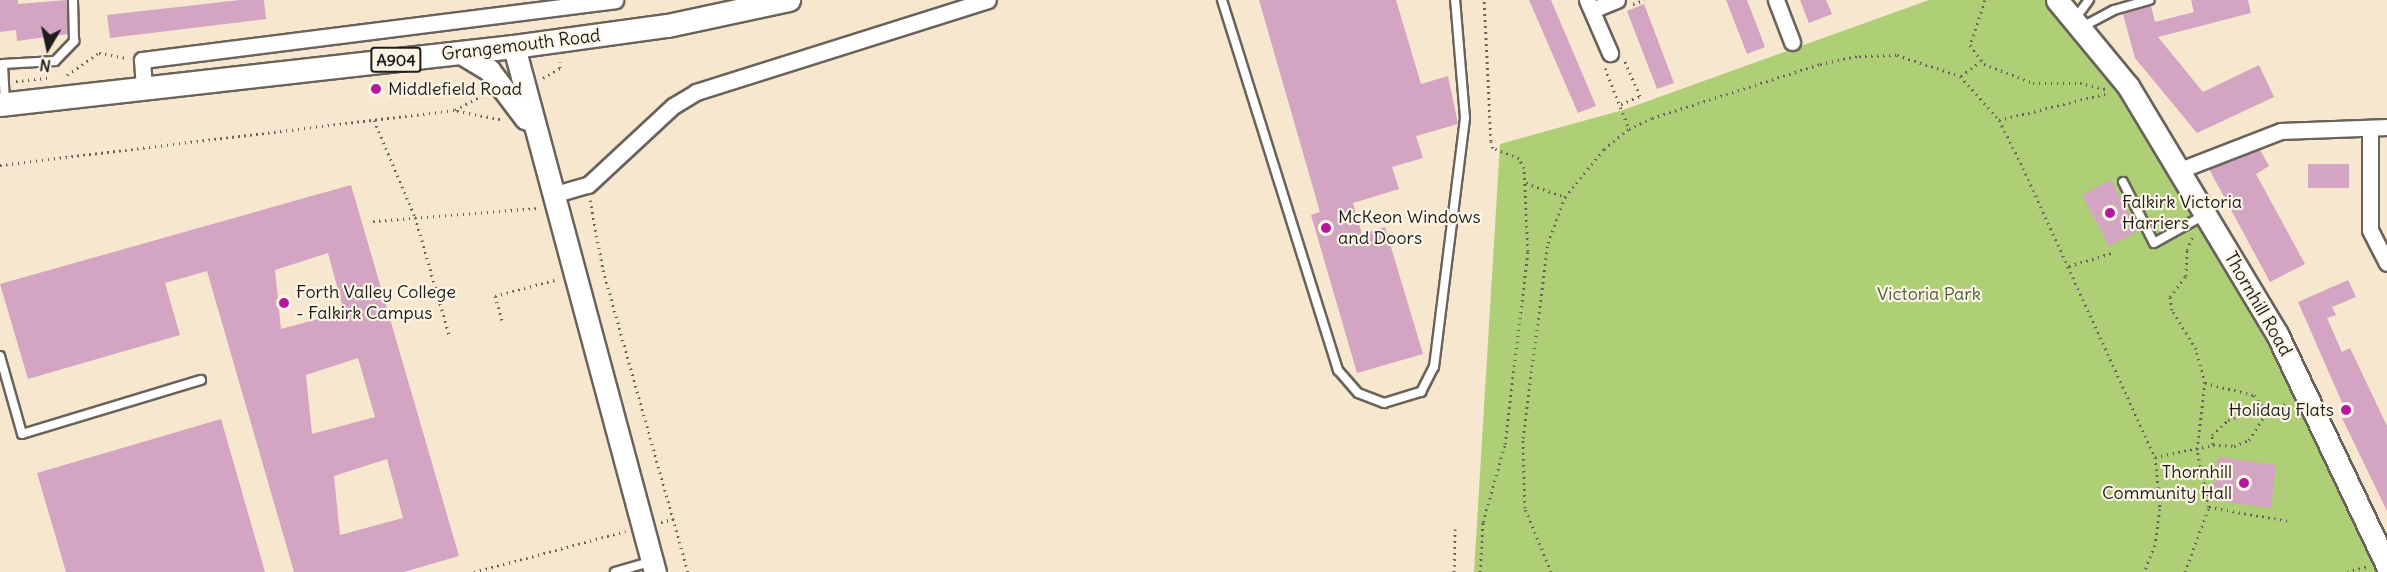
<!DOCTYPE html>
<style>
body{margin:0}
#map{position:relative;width:2387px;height:572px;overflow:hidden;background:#f7e7cf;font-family:Delius,sans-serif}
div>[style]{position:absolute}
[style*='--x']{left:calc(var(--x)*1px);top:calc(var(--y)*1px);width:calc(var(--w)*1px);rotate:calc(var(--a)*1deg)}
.green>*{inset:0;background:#afcf77}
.building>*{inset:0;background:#d3a5c2}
.path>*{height:3px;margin-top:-1.5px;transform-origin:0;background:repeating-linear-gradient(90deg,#69635b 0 1.5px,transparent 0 6px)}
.roads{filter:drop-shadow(2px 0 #69635b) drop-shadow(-2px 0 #69635b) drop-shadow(0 2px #69635b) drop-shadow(0 -2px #69635b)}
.lane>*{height:8px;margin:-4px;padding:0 4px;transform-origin:4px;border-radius:4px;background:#fff}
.street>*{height:15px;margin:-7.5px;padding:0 7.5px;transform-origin:7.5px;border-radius:7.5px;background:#fff}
.secondary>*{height:21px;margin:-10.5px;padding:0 10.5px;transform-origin:10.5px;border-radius:10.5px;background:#fff}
.primary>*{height:22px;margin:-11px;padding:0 11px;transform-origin:11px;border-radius:11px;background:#fff}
.dots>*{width:16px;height:16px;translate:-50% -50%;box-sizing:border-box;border:3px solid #fcf5e5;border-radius:50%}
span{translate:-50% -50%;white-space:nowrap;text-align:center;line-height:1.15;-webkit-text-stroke:4.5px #fcf5e5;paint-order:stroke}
.shield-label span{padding:2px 4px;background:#fcf5e5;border:2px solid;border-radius:4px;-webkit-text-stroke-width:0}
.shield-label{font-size:16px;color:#1c1c1c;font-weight:700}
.street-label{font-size:18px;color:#1c1c1c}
.poi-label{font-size:18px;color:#1c1c1c}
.left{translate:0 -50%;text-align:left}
.right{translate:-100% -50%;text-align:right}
.park-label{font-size:18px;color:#4f5b3c}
.north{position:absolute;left:18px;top:18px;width:60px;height:60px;-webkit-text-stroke:4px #fcf5e5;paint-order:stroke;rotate:189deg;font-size:16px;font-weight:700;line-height:24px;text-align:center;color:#1c1c1c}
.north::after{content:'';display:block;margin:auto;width:21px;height:27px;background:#1c1c1c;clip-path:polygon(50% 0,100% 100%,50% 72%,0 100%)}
</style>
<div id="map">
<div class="green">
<i style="clip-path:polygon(1929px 0,2057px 0,2209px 220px,2387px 572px,1474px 572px,1500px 144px,1623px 110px)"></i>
</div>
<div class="building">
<i style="clip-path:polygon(0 0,18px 0,18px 4px,67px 0,68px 34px,17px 41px,16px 30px,0 32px)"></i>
<i style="clip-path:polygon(240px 0,264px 0,266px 19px,110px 38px,107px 15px)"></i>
<i style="clip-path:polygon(1259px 0,1396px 0,1421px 84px,1448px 76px,1458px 124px,1416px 136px,1423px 158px,1392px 167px,1399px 189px,1353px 203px,1362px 234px,1385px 227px,1423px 354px,1357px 373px,1311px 215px,1320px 212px)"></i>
<i style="clip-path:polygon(1529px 0,1551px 0,1596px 106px,1578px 113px)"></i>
<i style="clip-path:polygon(1726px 0,1747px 0,1765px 47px,1747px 54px)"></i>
<i style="clip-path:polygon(1800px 0,1826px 0,1832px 14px,1809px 23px)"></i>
<i style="clip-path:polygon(2191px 0,2248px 0,2251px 13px,2158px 37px,2203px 92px,2259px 65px,2274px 97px,2197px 133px,2135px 58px,2123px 14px,2151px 6px,2155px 22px,2194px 12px)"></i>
<i style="clip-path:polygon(1644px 4px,1674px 83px,1657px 89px,1627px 11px)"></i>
<i style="clip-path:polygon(2260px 150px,2269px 166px,2256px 174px,2305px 264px,2270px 282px,2209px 169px)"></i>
<i style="clip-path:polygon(2308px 164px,2349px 164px,2349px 188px,2308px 188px)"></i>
<i style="clip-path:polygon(2111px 180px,2138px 231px,2109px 246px,2082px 195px)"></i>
<i style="clip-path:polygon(evenodd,351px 185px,459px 556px,404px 572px,294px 572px,207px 271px,165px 283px,180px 335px,28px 379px,0 284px,351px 185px,328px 253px,344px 312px,281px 329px,275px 270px,328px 253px,351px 185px,358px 358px,375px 417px,312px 434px,306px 375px,358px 358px,351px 185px,387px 459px,403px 518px,340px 535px,334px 476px,387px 459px)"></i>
<i style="clip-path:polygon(2348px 280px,2356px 297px,2332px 307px,2336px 315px,2327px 318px,2342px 352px,2350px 348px,2387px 426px,2387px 511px,2342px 418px,2348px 416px,2298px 302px)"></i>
<i style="clip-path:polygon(221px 419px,265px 572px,66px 572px,37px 473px)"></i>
<i style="clip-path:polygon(2218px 457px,2276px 465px,2271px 508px,2212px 500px)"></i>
</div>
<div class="path">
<i style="--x:1985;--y:0;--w:47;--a:108.4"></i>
<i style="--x:1970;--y:45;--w:24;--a:54"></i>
<i style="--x:1984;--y:64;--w:53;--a:21.2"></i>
<i style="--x:2033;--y:83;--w:47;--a:0"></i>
<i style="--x:2080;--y:83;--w:26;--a:13"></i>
<i style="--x:1633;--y:4;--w:12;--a:-20"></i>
<i style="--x:1605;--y:68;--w:66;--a:68.5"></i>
<i style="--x:67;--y:75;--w:39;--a:-35"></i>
<i style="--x:99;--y:53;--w:29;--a:10"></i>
<i style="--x:1961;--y:76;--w:25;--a:-37"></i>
<i style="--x:543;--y:78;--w:20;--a:-30"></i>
<i style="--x:560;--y:68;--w:6;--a:-90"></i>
<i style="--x:16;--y:81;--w:36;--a:-6"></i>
<i style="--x:1621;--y:104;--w:21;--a:-23"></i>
<i style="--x:1640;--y:96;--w:40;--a:-113.4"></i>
<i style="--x:457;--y:111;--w:44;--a:10.5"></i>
<i style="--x:374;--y:120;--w:105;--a:67.1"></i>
<i style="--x:415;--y:217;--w:123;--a:73.9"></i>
<i style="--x:1999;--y:120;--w:112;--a:-13.9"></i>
<i style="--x:0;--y:165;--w:458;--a:-6.9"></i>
<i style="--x:455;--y:110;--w:32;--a:-28"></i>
<i style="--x:1526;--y:183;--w:41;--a:19.7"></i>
<i style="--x:590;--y:200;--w:71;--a:79.5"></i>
<i style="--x:603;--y:270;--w:314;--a:74.3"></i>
<i style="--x:373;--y:221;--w:167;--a:-4.5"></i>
<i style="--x:2069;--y:266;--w:48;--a:-16.9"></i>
<i style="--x:502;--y:320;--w:25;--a:-106"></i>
<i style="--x:495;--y:296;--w:65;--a:-15.1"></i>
<i style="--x:2205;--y:383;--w:50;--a:13.8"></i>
<i style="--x:2254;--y:395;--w:21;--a:53"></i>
<i style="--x:2213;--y:444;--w:9;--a:-96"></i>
<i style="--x:2212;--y:435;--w:22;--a:-43"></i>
<i style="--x:2228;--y:420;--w:19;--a:-21"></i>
<i style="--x:2246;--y:413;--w:21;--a:-3"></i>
<i style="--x:2267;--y:412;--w:23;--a:-25"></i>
<i style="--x:2155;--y:457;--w:59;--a:-11.7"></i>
<i style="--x:2213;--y:445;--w:21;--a:3"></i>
<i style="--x:2234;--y:446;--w:16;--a:-22"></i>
<i style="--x:2249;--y:440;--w:33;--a:-57"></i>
<i style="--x:2209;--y:507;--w:80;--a:10"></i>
<i style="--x:661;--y:522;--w:13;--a:-13"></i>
<i style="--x:474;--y:572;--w:157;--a:-15.1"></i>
<i style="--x:1454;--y:572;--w:43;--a:-88.7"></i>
<i style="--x:1480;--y:572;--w:50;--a:-86.6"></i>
<i style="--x:1483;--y:522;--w:81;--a:-74.2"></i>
<i style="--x:1505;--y:444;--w:194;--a:-83.2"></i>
<i style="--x:1528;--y:251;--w:83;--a:-92.8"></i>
<i style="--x:1524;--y:168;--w:11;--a:-117"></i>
<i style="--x:1519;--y:158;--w:28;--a:-159"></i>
<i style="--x:1493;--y:148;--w:7;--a:-106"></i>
<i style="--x:1491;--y:141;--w:141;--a:-92.8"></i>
<i style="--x:1551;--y:572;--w:69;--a:-112.1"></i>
<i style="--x:1525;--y:508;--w:70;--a:-91.6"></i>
<i style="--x:1523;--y:438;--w:197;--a:-82.7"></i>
<i style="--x:1548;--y:243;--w:49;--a:-69.7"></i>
<i style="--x:1565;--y:197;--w:62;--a:-50.9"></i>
<i style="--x:1604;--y:149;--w:32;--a:-39"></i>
<i style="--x:1629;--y:129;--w:25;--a:-26"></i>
<i style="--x:1652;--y:118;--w:176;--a:-17.8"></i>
<i style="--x:1820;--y:64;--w:40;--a:-12"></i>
<i style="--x:1859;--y:56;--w:38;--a:-2"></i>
<i style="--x:1897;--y:55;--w:66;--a:18.4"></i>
<i style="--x:1960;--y:76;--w:59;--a:48.4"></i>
<i style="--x:1999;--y:120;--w:54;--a:63.4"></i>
<i style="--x:2023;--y:168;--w:318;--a:65.5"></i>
<i style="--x:2155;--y:457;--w:52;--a:84.5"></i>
<i style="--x:2160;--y:509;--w:36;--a:98"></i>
<i style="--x:2155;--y:545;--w:29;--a:112"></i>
<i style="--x:2185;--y:572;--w:69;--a:-69.7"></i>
<i style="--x:2209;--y:507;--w:59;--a:-101.7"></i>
<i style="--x:2197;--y:449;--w:66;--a:-83.1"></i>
<i style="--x:2205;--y:383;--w:35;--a:-105"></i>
<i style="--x:2196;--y:349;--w:46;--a:-121.6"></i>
<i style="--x:2172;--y:310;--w:13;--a:-99"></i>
<i style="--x:2170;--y:297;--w:26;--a:-53"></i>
<i style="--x:2186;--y:276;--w:26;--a:-88"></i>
<i style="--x:2187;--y:250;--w:15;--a:-67"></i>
<i style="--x:2347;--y:572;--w:20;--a:-15"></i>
</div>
<div class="roads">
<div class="lane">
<i style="--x:1222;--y:0;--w:388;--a:72.6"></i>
<i style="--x:1338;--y:370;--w:30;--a:49"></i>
<i style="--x:1358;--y:393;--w:28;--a:21"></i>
<i style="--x:1384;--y:403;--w:39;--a:-17"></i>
<i style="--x:1421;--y:392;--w:28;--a:-63"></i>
<i style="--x:1434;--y:367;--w:251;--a:-82.9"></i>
<i style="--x:1465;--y:118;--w:118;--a:-94.8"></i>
<i style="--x:2075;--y:19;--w:24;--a:-54"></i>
<i style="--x:2082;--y:27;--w:36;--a:-28"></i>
<i style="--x:2114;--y:10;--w:37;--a:-16"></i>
<i style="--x:5;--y:103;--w:39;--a:-93"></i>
<i style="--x:3;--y:64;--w:52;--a:-3.3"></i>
<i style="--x:55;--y:61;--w:28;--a:-46"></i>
<i style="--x:74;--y:41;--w:41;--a:-91.4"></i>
<i style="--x:2123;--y:182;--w:68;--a:63.1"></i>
<i style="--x:2154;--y:243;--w:57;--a:-29.2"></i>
<i style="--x:0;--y:356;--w:81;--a:74.2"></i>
<i style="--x:22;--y:434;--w:187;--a:-16.8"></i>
<i style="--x:615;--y:572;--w:37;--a:-16"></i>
</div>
<div class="street">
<i style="--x:1587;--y:0;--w:58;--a:66.5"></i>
<i style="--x:1776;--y:0;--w:45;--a:69.1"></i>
<i style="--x:1592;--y:10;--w:27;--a:-22"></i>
<i style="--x:144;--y:88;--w:28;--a:-94"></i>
<i style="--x:142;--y:60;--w:477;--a:-7.2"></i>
<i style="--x:2370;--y:128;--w:102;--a:90"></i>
<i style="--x:2370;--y:230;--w:37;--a:63"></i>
<i style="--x:2180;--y:170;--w:108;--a:-21.1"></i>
<i style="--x:2281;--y:131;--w:106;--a:-2.2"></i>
<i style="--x:552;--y:195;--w:37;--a:-16"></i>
<i style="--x:588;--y:185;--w:116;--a:-42.9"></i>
<i style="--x:673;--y:106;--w:27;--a:-31"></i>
<i style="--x:696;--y:92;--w:306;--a:-17.5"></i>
</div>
<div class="secondary">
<i style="--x:2057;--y:0;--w:112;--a:50.5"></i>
<i style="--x:2128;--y:86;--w:289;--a:59"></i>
<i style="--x:2277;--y:334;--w:257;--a:64.6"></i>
<i style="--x:514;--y:47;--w:544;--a:74.97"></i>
<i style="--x:461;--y:53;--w:33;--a:31"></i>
<i style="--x:489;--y:70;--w:61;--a:52.9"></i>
</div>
<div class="primary">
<i style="--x:0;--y:105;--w:517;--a:-6.44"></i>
<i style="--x:514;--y:47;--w:155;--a:-7.8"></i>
<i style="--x:668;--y:26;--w:124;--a:-12.1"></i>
</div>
</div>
<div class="dots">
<i style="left:376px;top:89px;background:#b5179e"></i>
<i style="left:2110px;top:213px;background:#b5179e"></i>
<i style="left:1326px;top:228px;background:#b5179e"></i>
<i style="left:284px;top:303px;background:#b5179e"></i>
<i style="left:2346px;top:410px;background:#b5179e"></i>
<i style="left:2244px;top:483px;background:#b5179e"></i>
</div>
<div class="shield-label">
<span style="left:396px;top:60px">A904</span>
</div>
<div class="street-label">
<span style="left:521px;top:45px;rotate:-7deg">Grangemouth Road</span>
<span style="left:2258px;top:304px;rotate:60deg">Thornhill Road</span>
</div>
<div class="poi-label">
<span class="left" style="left:388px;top:89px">Middlefield Road</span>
<span class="left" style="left:2122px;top:213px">Falkirk Victoria<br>Harriers</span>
<span class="left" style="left:1338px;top:228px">McKeon Windows<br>and Doors</span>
<span class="left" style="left:296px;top:303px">Forth Valley College<br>- Falkirk Campus</span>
<span class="right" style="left:2334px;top:410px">Holiday Flats</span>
<span class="right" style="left:2232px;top:483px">Thornhill<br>Community Hall</span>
</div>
<div class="park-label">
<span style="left:1929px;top:294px">Victoria Park</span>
</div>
<div class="north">N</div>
</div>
